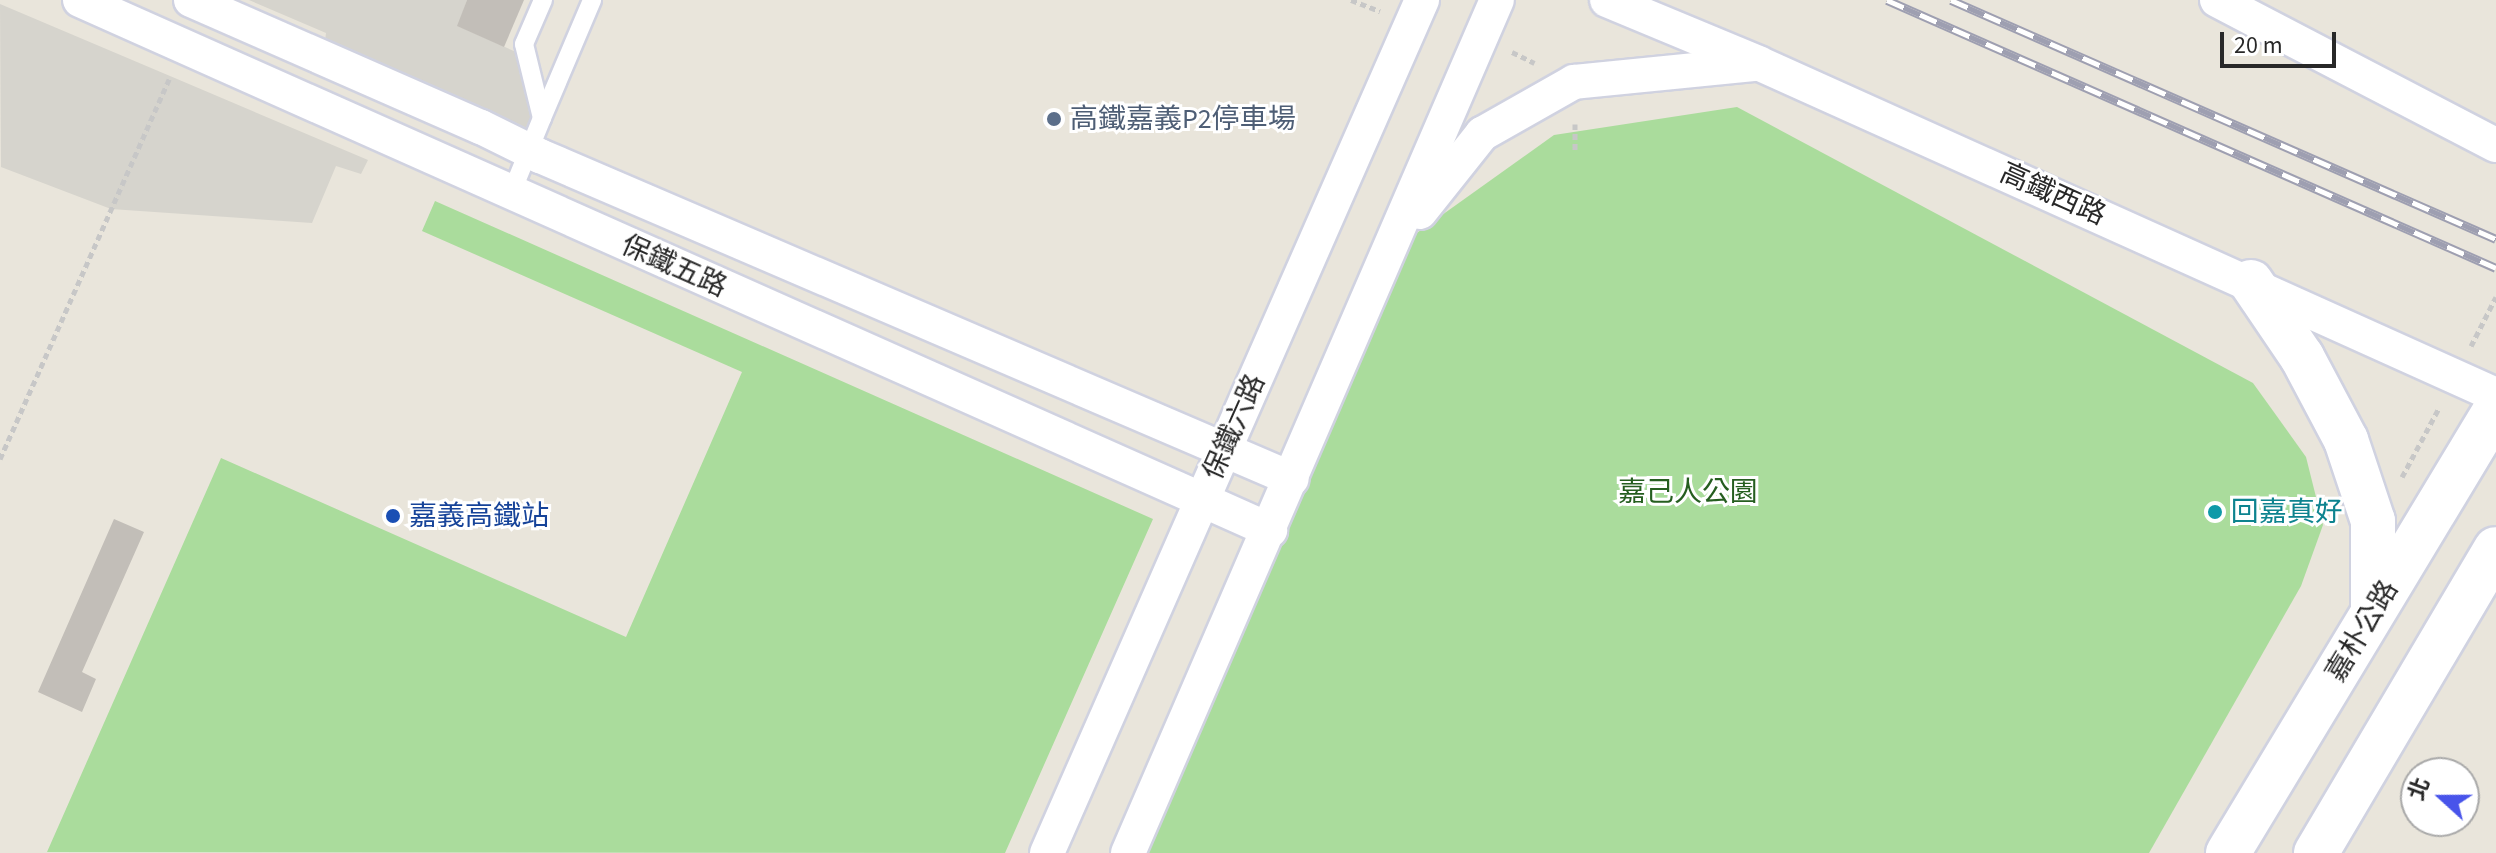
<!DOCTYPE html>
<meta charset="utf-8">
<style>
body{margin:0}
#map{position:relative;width:2496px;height:853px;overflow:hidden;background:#e9e5db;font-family:"Source Sans 3","Noto Sans TC",sans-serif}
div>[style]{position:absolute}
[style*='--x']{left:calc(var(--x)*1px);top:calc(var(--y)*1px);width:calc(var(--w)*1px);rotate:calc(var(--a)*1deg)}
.green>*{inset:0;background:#aadc9c}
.plaza>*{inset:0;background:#d6d4cd}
.building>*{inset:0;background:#c2beb8}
.path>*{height:5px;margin-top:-2.5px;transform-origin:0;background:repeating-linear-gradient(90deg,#c7c7c7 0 6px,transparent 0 10px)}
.roads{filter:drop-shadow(2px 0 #d0d2e0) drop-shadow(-2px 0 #d0d2e0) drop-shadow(0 2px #d0d2e0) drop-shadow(0 -2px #d0d2e0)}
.lane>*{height:18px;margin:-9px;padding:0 9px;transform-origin:9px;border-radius:9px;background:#fff}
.street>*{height:34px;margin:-17px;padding:0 17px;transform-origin:17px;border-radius:17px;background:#fff}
.secondary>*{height:44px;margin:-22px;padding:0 22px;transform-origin:22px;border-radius:22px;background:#fff}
.rail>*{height:9px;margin-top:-4.5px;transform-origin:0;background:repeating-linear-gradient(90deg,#fff 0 18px,#9e9fb1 0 36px);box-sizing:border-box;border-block:2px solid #9e9fb1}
.dots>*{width:22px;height:22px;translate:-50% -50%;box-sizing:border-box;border:4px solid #fff;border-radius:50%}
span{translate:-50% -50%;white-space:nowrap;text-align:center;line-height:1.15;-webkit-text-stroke:6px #fff;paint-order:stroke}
.service-label{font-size:28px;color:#4e5e75}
.left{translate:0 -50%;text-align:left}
.street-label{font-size:28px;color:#282828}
.park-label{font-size:28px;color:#255e1f}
.culture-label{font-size:28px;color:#0d838f}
.transit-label{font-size:28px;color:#164399}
.north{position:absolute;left:2400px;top:757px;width:80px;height:80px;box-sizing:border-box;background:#fff;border:2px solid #a9a9a9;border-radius:50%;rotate:291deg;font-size:22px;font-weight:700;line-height:32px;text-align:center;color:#282828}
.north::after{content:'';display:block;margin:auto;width:28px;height:36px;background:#4854ea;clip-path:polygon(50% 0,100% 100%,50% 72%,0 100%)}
.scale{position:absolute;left:2220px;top:32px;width:116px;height:36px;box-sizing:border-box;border:4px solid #282828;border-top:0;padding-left:10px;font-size:24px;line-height:28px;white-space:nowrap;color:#282828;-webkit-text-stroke:6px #fff;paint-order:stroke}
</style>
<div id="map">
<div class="green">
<i style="clip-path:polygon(1737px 107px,2253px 383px,2306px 457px,2323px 525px,2301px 586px,2149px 853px,1131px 853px,1400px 245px,1554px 135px)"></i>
<i style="clip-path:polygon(435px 201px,1153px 519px,1005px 853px,47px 852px,221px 458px,626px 637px,742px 372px,422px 231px)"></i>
</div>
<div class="plaza">
<i style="clip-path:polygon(249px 0,467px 0,458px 26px,516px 52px,532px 114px,525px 140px,324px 50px,326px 33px)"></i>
<i style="clip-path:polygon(0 4px,170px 76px,368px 160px,361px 174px,336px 166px,312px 223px,111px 209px,1px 167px)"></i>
</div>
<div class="building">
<i style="clip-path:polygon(467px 0,524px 0,504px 47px,457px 26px)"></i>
<i style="clip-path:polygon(114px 519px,144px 532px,82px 672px,96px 679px,82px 712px,38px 692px)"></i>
</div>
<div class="path">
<i style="--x:1351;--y:0;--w:31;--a:21"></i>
<i style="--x:1512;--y:52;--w:25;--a:26"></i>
<i style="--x:1575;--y:124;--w:29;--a:90"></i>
<i style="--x:2471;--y:346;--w:55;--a:-63"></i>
<i style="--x:0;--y:459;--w:416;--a:-66"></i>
<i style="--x:2402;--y:477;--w:78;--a:-61.8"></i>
<i style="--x:2296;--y:514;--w:31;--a:-15"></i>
</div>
<div class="roads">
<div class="lane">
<i style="--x:542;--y:118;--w:128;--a:-67"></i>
<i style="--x:511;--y:194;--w:82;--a:-67.8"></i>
<i style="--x:542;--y:118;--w:76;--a:-103.7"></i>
<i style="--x:524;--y:44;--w:48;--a:-66.6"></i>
</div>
<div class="street">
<i style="--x:80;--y:0;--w:1303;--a:24.01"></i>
<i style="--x:191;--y:0;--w:317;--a:23.7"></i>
<i style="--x:481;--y:127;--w:66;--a:26.2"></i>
<i style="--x:540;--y:156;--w:818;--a:23.24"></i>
<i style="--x:1607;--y:0;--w:164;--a:22.6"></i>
<i style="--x:1758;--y:63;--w:809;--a:24.22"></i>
<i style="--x:2217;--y:0;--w:314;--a:27.5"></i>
<i style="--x:1420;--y:212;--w:100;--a:-51.5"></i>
<i style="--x:1482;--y:134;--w:106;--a:-29.5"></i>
<i style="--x:1574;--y:82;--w:181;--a:-5.7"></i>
<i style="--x:1047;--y:853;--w:932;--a:-66.27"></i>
<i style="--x:1128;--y:853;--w:929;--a:-66.61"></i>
</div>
<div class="secondary">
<i style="--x:2251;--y:282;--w:91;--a:55.8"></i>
<i style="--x:2302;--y:357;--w:94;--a:62.1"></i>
<i style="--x:2346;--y:440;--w:85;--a:71.6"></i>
<i style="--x:2373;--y:521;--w:90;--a:90"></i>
<i style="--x:2228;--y:853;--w:519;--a:-58.88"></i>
<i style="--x:2316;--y:853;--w:353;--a:-59.4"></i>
</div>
</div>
<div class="rail">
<i style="--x:1887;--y:0;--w:665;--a:23.75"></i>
<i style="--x:1951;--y:0;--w:595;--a:23.68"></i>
</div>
<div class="dots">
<i style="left:1054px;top:119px;background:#5c6f8a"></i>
<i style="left:2215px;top:512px;background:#0f9aa8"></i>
<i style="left:393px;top:516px;background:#1a4fb4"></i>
</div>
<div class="service-label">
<span class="left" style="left:1070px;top:119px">高鐵嘉義P2停車場</span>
</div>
<div class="street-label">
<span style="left:2053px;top:194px;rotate:24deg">高鐵西路</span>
<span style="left:674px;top:266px;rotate:24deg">保鐵五路</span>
<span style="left:1234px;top:427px;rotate:-66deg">保鐵六路</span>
<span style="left:2362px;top:631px;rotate:-59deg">嘉朴公路</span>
</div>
<div class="park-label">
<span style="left:1688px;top:492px">嘉己人公園</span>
</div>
<div class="culture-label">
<span class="left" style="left:2231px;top:512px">回嘉真好</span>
</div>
<div class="transit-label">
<span class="left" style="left:409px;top:516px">嘉義高鐵站</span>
</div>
<div class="north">北</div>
<div class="scale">20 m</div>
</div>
